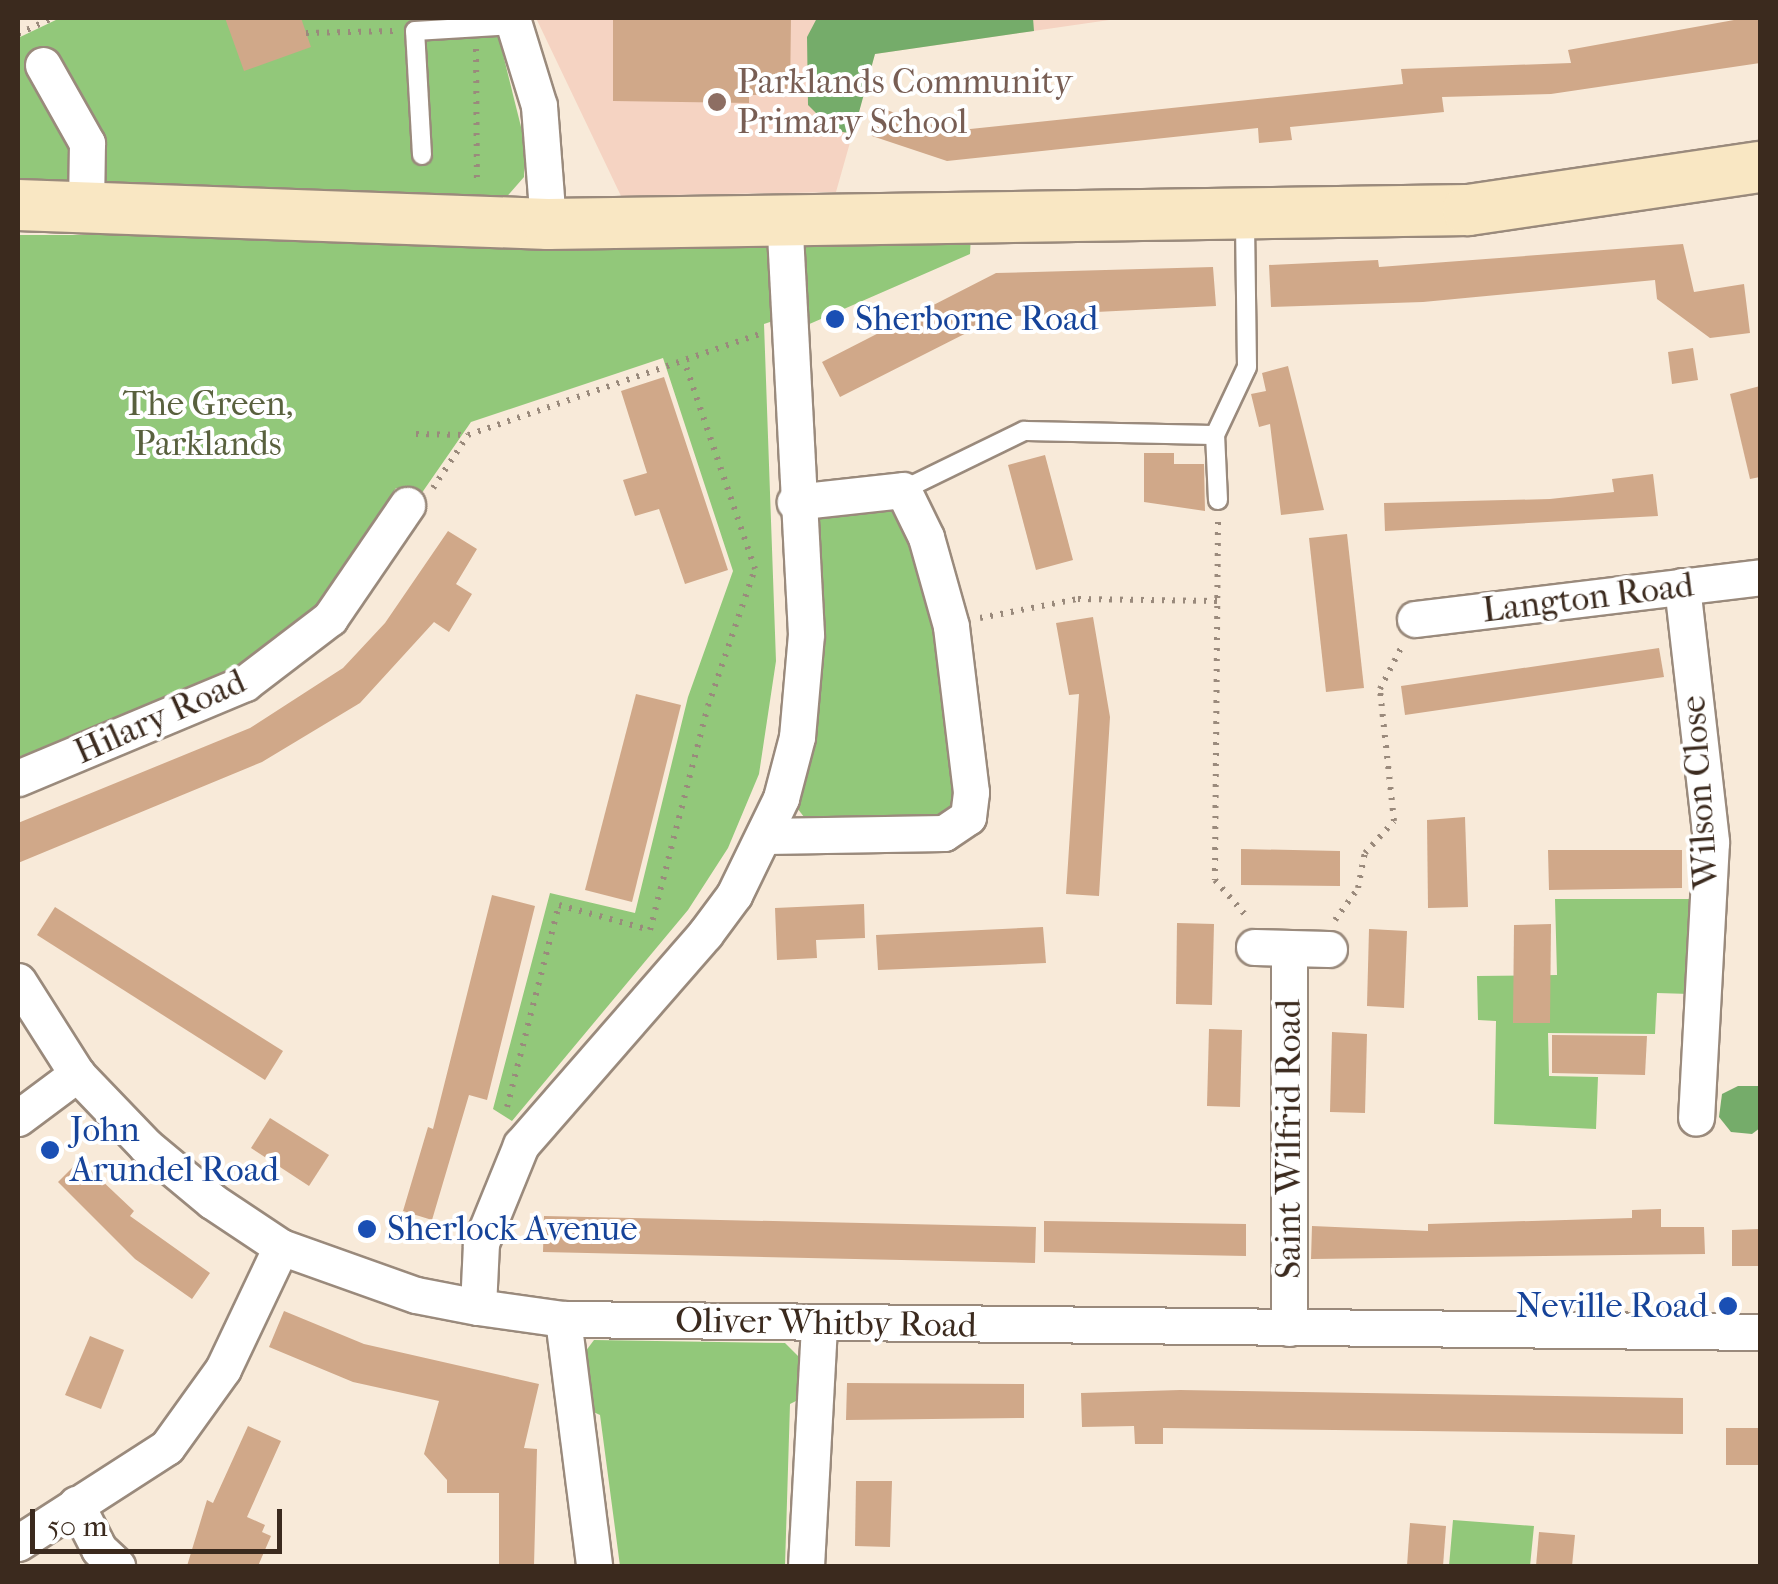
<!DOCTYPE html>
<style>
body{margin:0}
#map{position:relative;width:1778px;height:1584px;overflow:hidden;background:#f8ead9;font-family:"IM FELL French Canon",serif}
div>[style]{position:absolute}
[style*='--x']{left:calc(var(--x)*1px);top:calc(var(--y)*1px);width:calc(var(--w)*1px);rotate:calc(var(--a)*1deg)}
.built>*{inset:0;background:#f5d3c2}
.green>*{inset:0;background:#92c87a}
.forest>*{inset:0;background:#75ac6a}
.building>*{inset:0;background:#d0a889}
.path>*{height:6px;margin-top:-3px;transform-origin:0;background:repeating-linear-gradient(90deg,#9a8a7c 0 2.5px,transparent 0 10.5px)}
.roads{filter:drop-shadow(2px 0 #9a8a7c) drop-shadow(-2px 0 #9a8a7c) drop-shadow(0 2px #9a8a7c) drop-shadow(0 -2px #9a8a7c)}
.lane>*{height:18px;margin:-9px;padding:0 9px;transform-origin:9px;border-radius:9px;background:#fff}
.street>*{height:35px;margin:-17.5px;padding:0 17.5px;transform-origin:17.5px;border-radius:17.5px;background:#fff}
.secondary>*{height:50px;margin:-25px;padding:0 25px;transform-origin:25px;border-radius:25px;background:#f9e7c3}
.dots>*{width:28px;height:28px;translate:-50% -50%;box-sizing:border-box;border:5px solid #fff;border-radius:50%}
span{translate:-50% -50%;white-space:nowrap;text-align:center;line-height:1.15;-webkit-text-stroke:8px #fff;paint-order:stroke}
.education-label{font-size:35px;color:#785e54}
.left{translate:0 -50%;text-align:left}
.transit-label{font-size:35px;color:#164399}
.right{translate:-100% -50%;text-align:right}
.park-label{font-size:35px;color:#59613e}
.street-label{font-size:35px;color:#3b2a1e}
.frame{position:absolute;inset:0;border:20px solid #3b2a1e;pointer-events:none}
.scale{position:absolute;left:30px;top:1509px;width:252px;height:45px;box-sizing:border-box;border:5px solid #3b2a1e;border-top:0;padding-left:12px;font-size:30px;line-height:35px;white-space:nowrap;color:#3b2a1e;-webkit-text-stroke:8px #fff;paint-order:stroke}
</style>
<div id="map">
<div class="built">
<i style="clip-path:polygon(536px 18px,1123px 18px,875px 54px,836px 192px,621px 196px)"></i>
</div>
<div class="green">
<i style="clip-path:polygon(60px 18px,494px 18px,525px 143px,524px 177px,503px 201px,18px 186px,18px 38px)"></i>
<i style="clip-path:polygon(18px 235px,971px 235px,970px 254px,798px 329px,797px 313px,764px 324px,776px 661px,759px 774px,728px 848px,688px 910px,512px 1121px,493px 1109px,550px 893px,635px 913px,688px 697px,733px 571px,663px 358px,471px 422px,419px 497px,396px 488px,315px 608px,236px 670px,128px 719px,18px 757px)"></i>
<i style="clip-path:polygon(832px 505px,895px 510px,911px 529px,945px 651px,963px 794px,948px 820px,811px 826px,794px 804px,815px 520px)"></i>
<i style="clip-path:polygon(1555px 899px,1693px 899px,1690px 994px,1657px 993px,1655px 1034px,1548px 1033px,1549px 1076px,1598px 1077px,1596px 1129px,1494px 1124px,1496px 1021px,1478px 1020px,1477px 976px,1557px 975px)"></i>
<i style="clip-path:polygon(594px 1340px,785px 1343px,801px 1359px,800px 1399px,790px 1404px,785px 1566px,620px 1566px,600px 1415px,587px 1409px,582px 1356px)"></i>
<i style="clip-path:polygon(1453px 1520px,1534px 1526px,1530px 1566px,1449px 1566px)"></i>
</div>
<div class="forest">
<i style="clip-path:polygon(817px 18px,1033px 18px,1034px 31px,875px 54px,853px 134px,833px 130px,808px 105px,807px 37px)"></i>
<i style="clip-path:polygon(1738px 1086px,1760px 1086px,1760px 1128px,1752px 1134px,1731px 1132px,1719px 1117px,1722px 1094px)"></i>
</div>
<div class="building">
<i style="clip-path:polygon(225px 18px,301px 18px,311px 47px,244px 71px)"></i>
<i style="clip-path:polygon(613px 18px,791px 18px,790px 95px,749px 95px,749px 103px,613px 101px)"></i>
<i style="clip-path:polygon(1745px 18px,1760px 18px,1760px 63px,1551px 94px,1442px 97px,1444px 112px,1290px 127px,1292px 140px,1259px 143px,1258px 128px,947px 161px,869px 135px,877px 107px,951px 131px,1403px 84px,1401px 69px,1571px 63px,1568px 50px)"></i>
<i style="clip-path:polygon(1683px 244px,1694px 292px,1744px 284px,1750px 333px,1710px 338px,1657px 299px,1655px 280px,1423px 302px,1271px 307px,1269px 265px,1378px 260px,1379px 267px)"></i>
<i style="clip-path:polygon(1213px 267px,1216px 306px,998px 317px,840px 397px,822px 362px,996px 273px)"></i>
<i style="clip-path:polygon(1693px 348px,1698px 380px,1672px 384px,1668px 352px)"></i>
<i style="clip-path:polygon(1288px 366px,1324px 510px,1281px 515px,1270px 424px,1259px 427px,1251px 394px,1266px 391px,1262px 373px)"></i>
<i style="clip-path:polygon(664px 377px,728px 570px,685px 584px,659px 509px,635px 516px,623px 480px,647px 473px,621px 391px)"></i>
<i style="clip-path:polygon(1760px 386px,1760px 477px,1750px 479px,1730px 394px)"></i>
<i style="clip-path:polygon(1144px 453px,1174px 453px,1174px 464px,1204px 464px,1205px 511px,1144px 502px)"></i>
<i style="clip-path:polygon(1045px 455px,1073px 560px,1036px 570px,1008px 465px)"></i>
<i style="clip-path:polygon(1653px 474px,1658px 516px,1385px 531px,1384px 503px,1550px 499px,1614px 492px,1612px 479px)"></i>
<i style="clip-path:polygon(448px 531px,477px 549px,456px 584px,472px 594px,449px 632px,434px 622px,360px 703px,262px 762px,18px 863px,18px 823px,250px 728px,343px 668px,385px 623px)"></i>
<i style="clip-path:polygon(1347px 534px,1364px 688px,1326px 692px,1309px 538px)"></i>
<i style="clip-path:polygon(1093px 617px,1110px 717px,1099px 896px,1066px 894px,1079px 694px,1069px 695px,1056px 623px)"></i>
<i style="clip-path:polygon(1659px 648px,1664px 677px,1405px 715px,1401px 686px)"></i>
<i style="clip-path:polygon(636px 694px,681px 705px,632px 902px,585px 890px)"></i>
<i style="clip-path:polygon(1465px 817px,1468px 907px,1428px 908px,1427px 820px)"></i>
<i style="clip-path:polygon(1241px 849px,1340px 851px,1340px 886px,1241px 885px)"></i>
<i style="clip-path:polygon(1548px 850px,1682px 850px,1682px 888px,1549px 890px)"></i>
<i style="clip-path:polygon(492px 895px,535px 906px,487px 1100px,469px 1095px,432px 1220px,403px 1211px,428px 1127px,433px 1129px)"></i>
<i style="clip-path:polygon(864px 904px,865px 938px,816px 940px,817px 958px,777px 960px,775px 908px)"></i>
<i style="clip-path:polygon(55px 907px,283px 1051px,265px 1080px,37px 935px)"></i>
<i style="clip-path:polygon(1177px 923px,1214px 924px,1212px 1005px,1176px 1004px)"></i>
<i style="clip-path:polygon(1551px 924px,1550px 1023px,1513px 1023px,1514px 925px)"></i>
<i style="clip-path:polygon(1043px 927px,1046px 963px,878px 970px,876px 935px)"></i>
<i style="clip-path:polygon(1369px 929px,1407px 931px,1404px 1008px,1367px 1006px)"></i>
<i style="clip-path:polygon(1209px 1029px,1242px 1030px,1240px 1107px,1207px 1106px)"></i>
<i style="clip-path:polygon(1332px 1032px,1367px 1034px,1365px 1113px,1330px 1112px)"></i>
<i style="clip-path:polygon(1552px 1035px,1647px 1036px,1645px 1075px,1552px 1073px)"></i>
<i style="clip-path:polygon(270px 1118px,329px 1155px,309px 1186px,251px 1148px)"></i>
<i style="clip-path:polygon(80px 1160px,134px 1211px,130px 1216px,210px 1273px,192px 1299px,135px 1259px,58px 1182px)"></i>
<i style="clip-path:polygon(1661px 1209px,1661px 1227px,1704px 1227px,1705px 1254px,1311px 1259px,1312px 1226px,1428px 1231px,1428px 1224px,1632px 1218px,1632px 1210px)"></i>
<i style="clip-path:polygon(544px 1216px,1036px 1227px,1035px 1263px,543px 1252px)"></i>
<i style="clip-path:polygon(1044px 1221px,1246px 1224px,1246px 1256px,1044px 1252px)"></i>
<i style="clip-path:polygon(1760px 1229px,1760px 1266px,1732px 1266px,1732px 1230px)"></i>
<i style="clip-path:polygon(284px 1311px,364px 1344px,539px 1384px,524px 1448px,537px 1449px,534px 1566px,499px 1566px,499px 1493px,447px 1493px,447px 1480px,424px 1454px,439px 1401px,353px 1382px,269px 1347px)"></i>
<i style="clip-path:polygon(90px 1336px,124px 1350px,101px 1409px,65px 1395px)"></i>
<i style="clip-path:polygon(847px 1383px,1024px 1384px,1024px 1418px,846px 1420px)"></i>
<i style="clip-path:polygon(1180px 1390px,1683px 1398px,1683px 1434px,1163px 1428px,1163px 1444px,1135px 1444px,1134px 1426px,1082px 1427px,1081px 1393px)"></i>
<i style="clip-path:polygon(248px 1426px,281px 1441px,247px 1517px,265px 1525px,262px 1532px,271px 1536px,258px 1566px,187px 1566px,207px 1500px,213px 1503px)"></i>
<i style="clip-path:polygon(1726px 1428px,1760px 1428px,1760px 1465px,1726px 1465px)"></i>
<i style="clip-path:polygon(856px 1481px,892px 1481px,890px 1547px,855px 1546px)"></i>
<i style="clip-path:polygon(1410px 1523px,1446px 1526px,1443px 1566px,1407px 1566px)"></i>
<i style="clip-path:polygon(1539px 1532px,1575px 1535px,1572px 1566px,1536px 1566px)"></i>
</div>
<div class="path">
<i style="--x:306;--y:33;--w:87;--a:-1.3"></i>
<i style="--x:18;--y:34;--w:38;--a:-25"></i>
<i style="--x:476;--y:49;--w:132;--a:89.6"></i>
<i style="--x:416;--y:434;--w:51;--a:1.1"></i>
<i style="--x:433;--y:488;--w:64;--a:-56.6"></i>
<i style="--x:468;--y:435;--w:309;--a:-19.1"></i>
<i style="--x:1218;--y:522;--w:358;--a:90.5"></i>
<i style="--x:1215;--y:880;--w:50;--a:49"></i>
<i style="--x:980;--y:618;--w:100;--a:-11"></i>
<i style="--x:1078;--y:599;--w:139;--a:0.8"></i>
<i style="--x:1335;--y:920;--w:39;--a:-54"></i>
<i style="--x:1358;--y:888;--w:36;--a:-79"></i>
<i style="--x:1365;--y:853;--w:43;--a:-47.8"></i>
<i style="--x:1394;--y:821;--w:133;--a:-96.1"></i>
<i style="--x:1380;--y:689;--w:46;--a:-62.9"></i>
<i style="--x:507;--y:1107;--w:209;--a:-75.6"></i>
<i style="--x:559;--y:905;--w:94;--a:15.4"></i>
<i style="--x:650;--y:930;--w:231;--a:-75.5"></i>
<i style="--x:708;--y:706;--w:145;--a:-71.1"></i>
<i style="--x:755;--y:569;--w:220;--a:-108.8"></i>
</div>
<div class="roads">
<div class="lane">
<i style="--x:422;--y:155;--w:124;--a:-93.2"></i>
<i style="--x:415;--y:31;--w:99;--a:-3.5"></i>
<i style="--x:903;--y:490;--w:135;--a:-26"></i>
<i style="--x:1024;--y:431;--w:191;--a:1.2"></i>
<i style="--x:1218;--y:500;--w:65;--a:-92.6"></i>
<i style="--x:1215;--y:435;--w:75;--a:-64.8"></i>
<i style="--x:1247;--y:367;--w:149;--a:-90.8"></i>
</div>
<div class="street">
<i style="--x:512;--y:18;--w:92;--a:72.9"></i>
<i style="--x:539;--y:106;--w:118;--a:85.6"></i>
<i style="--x:43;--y:65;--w:90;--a:60.6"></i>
<i style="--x:87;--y:143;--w:61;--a:90.9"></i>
<i style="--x:1682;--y:586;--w:258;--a:83.5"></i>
<i style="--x:1711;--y:842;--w:276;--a:93.1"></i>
<i style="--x:1415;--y:619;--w:348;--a:-6.9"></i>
<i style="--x:18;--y:778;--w:246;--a:-22.7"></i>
<i style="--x:245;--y:683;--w:107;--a:-37.4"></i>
<i style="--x:330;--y:618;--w:137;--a:-55.7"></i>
<i style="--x:766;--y:836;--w:178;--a:-1"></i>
<i style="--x:944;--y:833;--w:29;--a:-34"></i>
<i style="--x:968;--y:817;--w:25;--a:-83"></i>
<i style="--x:971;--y:792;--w:167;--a:-96.9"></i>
<i style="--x:951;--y:626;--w:92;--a:-105.7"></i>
<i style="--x:926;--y:537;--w:52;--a:-116.1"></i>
<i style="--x:903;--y:490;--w:109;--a:173.7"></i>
<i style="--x:1254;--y:947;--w:75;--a:1.5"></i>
<i style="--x:18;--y:981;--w:110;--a:57.6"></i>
<i style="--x:77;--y:1074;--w:100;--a:46.2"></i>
<i style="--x:146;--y:1146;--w:86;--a:39.8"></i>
<i style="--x:212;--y:1201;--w:83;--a:33.7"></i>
<i style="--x:281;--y:1247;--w:143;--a:19.6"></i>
<i style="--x:416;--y:1295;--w:63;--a:11"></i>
<i style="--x:478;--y:1307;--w:86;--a:8"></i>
<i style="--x:563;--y:1319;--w:1197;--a:0.62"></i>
<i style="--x:18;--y:1118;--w:74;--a:-36.7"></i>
<i style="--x:478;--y:1307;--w:64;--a:-87.3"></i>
<i style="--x:481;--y:1243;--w:106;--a:-67.8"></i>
<i style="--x:521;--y:1145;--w:280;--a:-48.9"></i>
<i style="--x:705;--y:934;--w:49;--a:-53.4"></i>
<i style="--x:734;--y:895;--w:108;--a:-64.1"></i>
<i style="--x:781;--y:798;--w:63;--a:-75.3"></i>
<i style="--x:797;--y:737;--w:103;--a:-85"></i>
<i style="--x:806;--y:634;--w:415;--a:-93"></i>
<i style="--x:563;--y:1319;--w:249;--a:82.8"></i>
<i style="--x:1289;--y:1328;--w:378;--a:-90"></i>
<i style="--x:76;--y:1504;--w:51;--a:62.9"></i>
<i style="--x:99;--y:1549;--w:25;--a:43"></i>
<i style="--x:18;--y:1543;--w:177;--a:-32.8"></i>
<i style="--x:167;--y:1447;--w:96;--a:-54.3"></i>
<i style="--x:223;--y:1369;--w:135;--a:-64.6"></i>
<i style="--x:806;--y:1566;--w:243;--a:-86.9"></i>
</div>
<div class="secondary">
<i style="--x:18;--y:205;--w:530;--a:2.05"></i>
<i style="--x:548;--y:224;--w:920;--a:-0.87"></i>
<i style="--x:1468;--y:210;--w:295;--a:-8.4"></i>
</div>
</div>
<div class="dots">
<i style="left:717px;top:102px;background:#8d6e63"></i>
<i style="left:835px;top:319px;background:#1a4fb4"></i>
<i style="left:50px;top:1150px;background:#1a4fb4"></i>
<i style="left:367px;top:1229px;background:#1a4fb4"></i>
<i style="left:1728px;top:1306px;background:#1a4fb4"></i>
</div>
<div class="education-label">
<span class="left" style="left:737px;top:102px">Parklands Community<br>Primary School</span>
</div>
<div class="transit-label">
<span class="left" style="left:855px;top:319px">Sherborne Road</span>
<span class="left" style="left:70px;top:1150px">John<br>Arundel Road</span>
<span class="left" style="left:387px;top:1229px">Sherlock Avenue</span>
<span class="right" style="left:1708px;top:1306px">Neville Road</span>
</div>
<div class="park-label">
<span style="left:208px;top:424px">The Green,<br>Parklands</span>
</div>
<div class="street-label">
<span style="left:1588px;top:598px;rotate:-7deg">Langton Road</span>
<span style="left:160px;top:717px;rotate:-24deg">Hilary Road</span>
<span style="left:1700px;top:792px;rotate:-94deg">Wilson Close</span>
<span style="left:1289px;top:1139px;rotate:-90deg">Saint Wilfrid Road</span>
<span style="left:826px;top:1323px;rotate:1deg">Oliver Whitby Road</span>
</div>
<div class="frame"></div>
<div class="scale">50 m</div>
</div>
